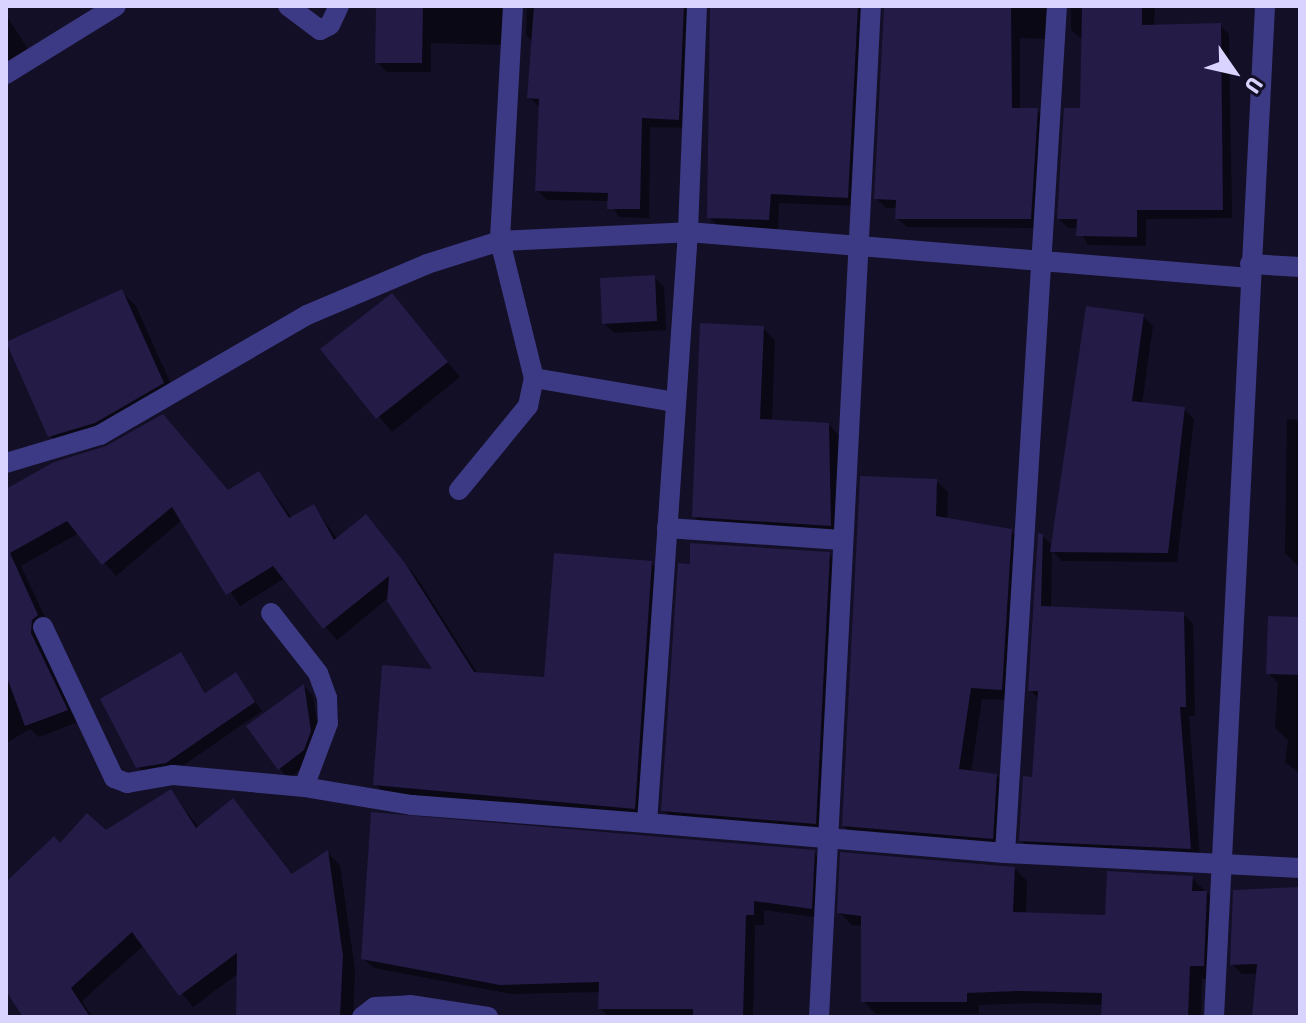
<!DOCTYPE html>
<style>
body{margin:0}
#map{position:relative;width:1306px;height:1023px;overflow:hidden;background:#130f26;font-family:"Asap Condensed",sans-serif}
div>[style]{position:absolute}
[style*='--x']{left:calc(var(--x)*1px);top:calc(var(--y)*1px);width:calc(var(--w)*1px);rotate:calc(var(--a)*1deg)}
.shadow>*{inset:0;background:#0007}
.building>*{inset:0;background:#241b47}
.minor>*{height:20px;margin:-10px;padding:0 10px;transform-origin:10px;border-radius:10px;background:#3d3a85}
span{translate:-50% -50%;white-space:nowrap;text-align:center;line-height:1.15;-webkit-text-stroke:6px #130f26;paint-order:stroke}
.frame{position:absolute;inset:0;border:8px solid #d9d4ff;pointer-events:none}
.north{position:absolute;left:1194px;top:32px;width:80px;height:80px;-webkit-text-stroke:6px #130f26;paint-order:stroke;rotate:124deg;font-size:22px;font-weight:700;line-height:32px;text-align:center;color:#d9d4ff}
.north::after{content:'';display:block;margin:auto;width:28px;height:36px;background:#d9d4ff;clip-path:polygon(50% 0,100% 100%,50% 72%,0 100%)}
</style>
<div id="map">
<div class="shadow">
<i style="clip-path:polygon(376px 6px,517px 6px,507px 45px,431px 43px,431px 72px,387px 72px,377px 62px)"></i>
<i style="clip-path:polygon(527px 6px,699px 6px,688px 128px,650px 127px,649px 218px,619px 217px,609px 201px,547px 200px,537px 190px,539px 107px,530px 98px,534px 43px,526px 35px)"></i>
<i style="clip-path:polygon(712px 6px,878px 6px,857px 206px,779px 203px,778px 229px,719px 227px,709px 217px)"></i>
<i style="clip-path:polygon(886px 6px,1061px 6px,1051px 39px,1020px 38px,1020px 110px,1037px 110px,1046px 119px,1040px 228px,907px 227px,897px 218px,898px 208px,886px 208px,876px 198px)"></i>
<i style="clip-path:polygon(1071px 6px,1155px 6px,1154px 26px,1220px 25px,1229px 34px,1232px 218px,1146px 219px,1146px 246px,1088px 245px,1078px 228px,1068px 228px,1059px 219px,1082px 110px,1083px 40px,1071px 30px)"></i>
<i style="clip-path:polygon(6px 15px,37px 63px,6px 84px)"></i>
<i style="clip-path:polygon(654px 277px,664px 287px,666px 330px,614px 333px,604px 323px)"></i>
<i style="clip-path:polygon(122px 292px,136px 306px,177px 398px,65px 450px,50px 436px)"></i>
<i style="clip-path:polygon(392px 296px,460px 377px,392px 432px,323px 349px)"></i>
<i style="clip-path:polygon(1143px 316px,1153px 326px,1142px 404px,1184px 409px,1194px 419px,1177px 562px,1062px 561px,1052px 551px,1051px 608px,1183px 614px,1193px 624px,1195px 716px,1189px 716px,1200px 858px,1031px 850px,1021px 840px,1034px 780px,1039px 699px,1030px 690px,1042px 536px,1053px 546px)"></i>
<i style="clip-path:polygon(763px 328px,775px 340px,772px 422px,829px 425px,841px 438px,843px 538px,706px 528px,694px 516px)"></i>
<i style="clip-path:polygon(1287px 419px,1300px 420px,1300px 568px,1285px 553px)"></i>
<i style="clip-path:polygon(259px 473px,292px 518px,314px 506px,338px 540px,378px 529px,417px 578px,478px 674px,546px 679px,651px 563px,664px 575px,647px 820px,388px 797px,376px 785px,436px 671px,388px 598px,337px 640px,285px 578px,240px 606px,182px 520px,116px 576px,79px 533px,21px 566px,50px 628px,78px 722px,39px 737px,30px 729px,6px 743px,6px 491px,229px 492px)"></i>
<i style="clip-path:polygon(936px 481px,948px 492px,947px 520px,1011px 531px,1023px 542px,1013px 700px,982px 699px,971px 773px,996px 775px,1008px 787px,1004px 850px,855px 837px,844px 826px)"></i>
<i style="clip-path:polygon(829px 554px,844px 569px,830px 838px,677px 825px,663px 810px)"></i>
<i style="clip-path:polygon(1300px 619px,1300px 774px,1285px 762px,1288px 740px,1275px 728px,1278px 683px,1268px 673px)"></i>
<i style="clip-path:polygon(180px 654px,207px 694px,235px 675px,262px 711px,175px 771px,147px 776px,138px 767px)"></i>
<i style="clip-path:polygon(304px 686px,313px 696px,320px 742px,313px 760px,289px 778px,279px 768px)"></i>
<i style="clip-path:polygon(171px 791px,199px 828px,245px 813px,294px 876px,328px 853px,340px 865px,355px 970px,353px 1017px,238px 1017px,239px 973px,193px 1007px,144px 945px,82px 1001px,92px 1017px,25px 1017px,10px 993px,6px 996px,6px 885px,60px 846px,106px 833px)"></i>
<i style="clip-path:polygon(814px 852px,824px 863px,821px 918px,764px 910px,764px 925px,755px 925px,753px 1017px,609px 1017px,600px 1008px,600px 992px,511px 994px,374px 968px,363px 958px)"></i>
<i style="clip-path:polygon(1014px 868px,1027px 881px,1026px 914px,1107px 917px,1192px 878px,1219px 905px,1216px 978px,1202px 979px,1201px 1017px,1103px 1017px,1104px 1005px,1035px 1003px,979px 1005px,979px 1014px,876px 1014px,863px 1001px,863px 926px,852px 925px,839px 912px)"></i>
<i style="clip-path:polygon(1300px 889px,1300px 1017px,1254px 1017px,1258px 974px,1242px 974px,1232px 964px)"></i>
</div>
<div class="building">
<i style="clip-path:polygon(376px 6px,423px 6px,422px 63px,375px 63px)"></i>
<i style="clip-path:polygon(534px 6px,684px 6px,679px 120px,642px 118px,640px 209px,607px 209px,608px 193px,535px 191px,539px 99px,527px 98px)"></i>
<i style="clip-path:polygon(710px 6px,858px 6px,848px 198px,771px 194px,769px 220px,707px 218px)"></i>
<i style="clip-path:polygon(884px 6px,1011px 6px,1012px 108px,1038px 108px,1031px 219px,895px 219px,896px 200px,874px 199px)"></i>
<i style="clip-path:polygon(1082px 6px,1142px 6px,1142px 25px,1221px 23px,1223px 210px,1137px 210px,1137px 237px,1076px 236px,1077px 219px,1057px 219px,1064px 108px,1080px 108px)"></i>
<i style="clip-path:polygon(655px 275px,657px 321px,602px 324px,600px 278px)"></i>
<i style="clip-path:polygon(122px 289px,164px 383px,95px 423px,48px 437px,6px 342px)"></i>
<i style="clip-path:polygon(392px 293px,448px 362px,376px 419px,320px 349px)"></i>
<i style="clip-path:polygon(1086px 306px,1144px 314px,1132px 401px,1185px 407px,1168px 553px,1050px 552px)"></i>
<i style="clip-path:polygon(700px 323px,764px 326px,760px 419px,829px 423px,831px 526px,692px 517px)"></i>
<i style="clip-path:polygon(163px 414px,228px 490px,259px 471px,289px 518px,314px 504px,334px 540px,366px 514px,405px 563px,474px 672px,544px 677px,554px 553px,652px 561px,635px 809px,373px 785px,382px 665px,432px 669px,387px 601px,389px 576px,323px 629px,273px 566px,226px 595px,172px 507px,102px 565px,67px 521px,10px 553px,38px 615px,32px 620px,31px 633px,68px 710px,25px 726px,6px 675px,6px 489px,54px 462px,106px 446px)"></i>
<i style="clip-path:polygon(860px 476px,937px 479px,936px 516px,1012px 529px,1002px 690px,971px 688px,959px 769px,997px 774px,993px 839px,842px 826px)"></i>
<i style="clip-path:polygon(1038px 533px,1043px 534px,1041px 606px,1184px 612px,1186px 707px,1180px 707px,1191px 849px,1019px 841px,1023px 776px,1032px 777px,1038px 691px,1028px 691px)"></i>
<i style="clip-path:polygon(690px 543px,830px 552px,816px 824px,661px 811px,678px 563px,690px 564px)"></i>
<i style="clip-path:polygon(1268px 616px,1300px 617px,1300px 675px,1266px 674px)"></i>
<i style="clip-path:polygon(181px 652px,205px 693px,236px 672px,255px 702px,166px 763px,136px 768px,100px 699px)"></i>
<i style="clip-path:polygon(304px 684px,311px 731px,304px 750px,278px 770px,246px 726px)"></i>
<i style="clip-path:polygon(171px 789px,196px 828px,233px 798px,292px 874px,328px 850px,343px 956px,340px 1017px,236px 1017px,237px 953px,179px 996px,132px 932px,71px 988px,90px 1017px,23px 1017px,6px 991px,6px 882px,54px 836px,60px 843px,87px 813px,106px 830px)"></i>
<i style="clip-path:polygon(371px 812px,815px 850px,812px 909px,754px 901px,754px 915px,746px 915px,743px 1017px,693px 1017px,693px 1009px,598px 1009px,599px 982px,500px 985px,361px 959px)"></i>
<i style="clip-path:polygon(840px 852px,1015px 867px,1013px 912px,1105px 915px,1107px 871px,1193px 876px,1192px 891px,1207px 891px,1204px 966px,1190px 966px,1188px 1017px,1101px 1017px,1102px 993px,1020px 991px,967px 993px,967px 1002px,861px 1002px,861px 916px,837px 913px)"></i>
<i style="clip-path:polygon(1300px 887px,1300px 1017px,1252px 1017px,1257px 964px,1230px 965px,1233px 890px)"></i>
</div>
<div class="minor">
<i style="--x:288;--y:6;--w:40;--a:37"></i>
<i style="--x:320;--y:30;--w:11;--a:-27"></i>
<i style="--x:330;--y:25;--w:21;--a:-65"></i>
<i style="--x:513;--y:6;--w:235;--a:93.2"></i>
<i style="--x:500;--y:241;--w:141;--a:76.1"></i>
<i style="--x:534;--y:378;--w:142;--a:9.7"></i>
<i style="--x:697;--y:6;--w:226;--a:92.3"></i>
<i style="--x:688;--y:232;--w:564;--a:4.68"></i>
<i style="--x:6;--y:74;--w:129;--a:-31.7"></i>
<i style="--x:1250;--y:264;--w:50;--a:3.4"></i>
<i style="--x:6;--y:463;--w:98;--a:-16.6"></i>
<i style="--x:100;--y:435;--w:239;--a:-30.1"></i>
<i style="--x:307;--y:315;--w:130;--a:-23"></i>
<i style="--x:427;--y:264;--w:77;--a:-17.5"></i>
<i style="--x:500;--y:241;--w:188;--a:-2.7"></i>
<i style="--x:688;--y:232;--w:592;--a:93.97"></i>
<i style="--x:647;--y:823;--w:359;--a:4.8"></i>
<i style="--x:1005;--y:853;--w:295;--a:2.9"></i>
<i style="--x:459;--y:490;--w:109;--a:-50.6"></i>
<i style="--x:528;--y:406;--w:29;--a:-78"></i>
<i style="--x:667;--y:528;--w:175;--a:3.9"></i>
<i style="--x:271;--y:613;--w:76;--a:51.9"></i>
<i style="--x:318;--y:673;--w:27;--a:70"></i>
<i style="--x:327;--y:698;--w:25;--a:88"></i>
<i style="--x:328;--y:723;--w:68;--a:110.6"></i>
<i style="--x:43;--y:627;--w:167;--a:64.8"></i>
<i style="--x:114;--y:778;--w:14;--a:21"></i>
<i style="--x:127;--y:783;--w:47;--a:-9.9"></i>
<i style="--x:173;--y:775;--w:132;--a:5.2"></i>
<i style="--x:304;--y:787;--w:109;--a:9.5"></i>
<i style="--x:412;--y:805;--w:236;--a:4.4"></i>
<i style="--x:1005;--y:853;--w:849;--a:-86.49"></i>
<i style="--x:362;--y:1017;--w:16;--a:-38"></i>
<i style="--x:375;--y:1007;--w:35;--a:-3"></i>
<i style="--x:410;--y:1005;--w:79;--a:8.7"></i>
<i style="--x:819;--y:1017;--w:1012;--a:-87.06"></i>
<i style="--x:1214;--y:1017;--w:1012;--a:-87.11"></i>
</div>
<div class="frame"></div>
<div class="north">U</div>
</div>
